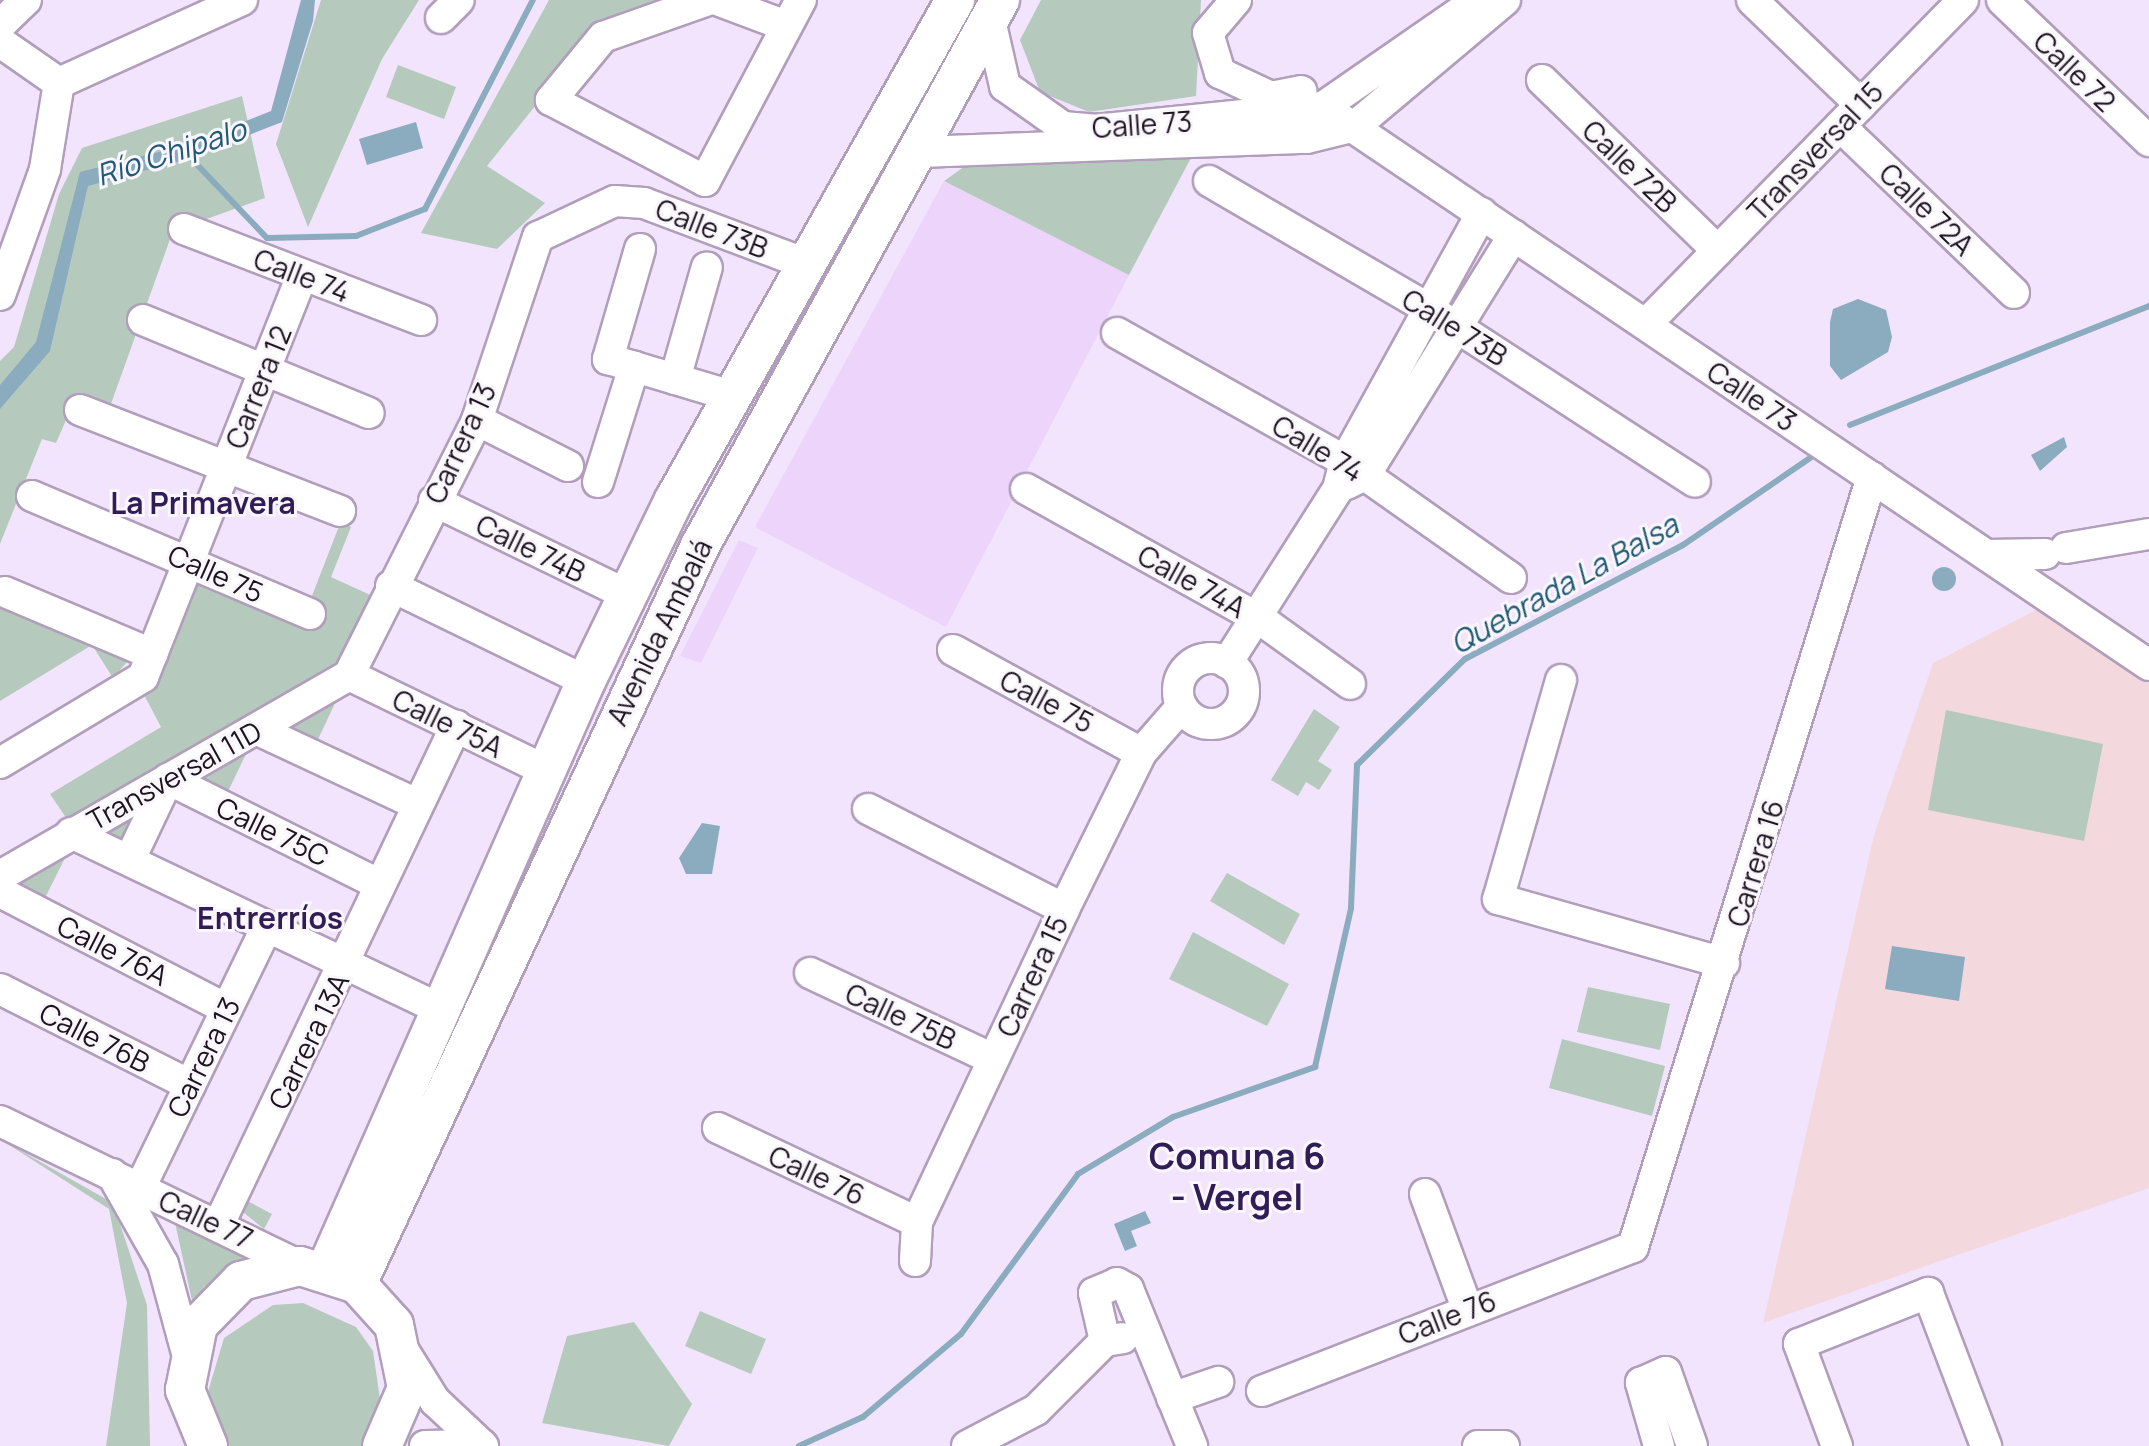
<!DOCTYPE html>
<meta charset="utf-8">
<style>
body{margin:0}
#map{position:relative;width:2149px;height:1446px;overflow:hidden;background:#f3e4fd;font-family:Manrope,sans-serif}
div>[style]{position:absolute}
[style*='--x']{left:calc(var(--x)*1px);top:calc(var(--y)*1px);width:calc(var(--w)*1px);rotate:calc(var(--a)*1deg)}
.built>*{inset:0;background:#ecd4fa}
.education>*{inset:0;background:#f3d9de}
.green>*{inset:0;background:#b5cabd}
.water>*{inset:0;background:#8aacbe}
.round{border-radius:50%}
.stream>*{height:6px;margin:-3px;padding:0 3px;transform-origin:3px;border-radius:3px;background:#8aacbe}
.roads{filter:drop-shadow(2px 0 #b19ebb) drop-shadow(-2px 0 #b19ebb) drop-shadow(0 2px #b19ebb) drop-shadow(0 -2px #b19ebb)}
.minor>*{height:30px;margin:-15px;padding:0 15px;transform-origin:15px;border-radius:15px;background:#fff}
.minor>.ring{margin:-15px;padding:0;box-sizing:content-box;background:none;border:30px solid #fff;border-radius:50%}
.major>*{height:38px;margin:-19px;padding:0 19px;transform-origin:19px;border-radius:19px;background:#fff}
span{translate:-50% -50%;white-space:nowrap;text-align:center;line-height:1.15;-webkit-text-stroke:6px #faf6fc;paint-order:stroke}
.street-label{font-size:28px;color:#1b141f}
.water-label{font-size:30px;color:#1e5975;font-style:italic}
.neighbourhood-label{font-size:30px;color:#301c56;font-weight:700}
.district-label{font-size:36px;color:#301c56;font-weight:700}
</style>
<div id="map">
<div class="built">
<i style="clip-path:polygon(944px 181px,1129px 275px,946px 627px,755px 527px)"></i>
<i style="clip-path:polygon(739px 540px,758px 548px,701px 663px,680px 656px)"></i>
</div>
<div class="education">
<i style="clip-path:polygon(2038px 609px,2149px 681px,2149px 1188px,1763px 1323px,1874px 835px,1933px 663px)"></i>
</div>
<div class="green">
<i style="clip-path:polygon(321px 0,419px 0,382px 59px,308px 227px,276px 144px)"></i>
<i style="clip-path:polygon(549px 0,674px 0,605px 19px,487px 166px,545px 203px,497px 249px,421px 233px)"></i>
<i style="clip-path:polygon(1041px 0,1201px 0,1196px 96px,1089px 112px,1040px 92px,1020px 40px)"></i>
<i style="clip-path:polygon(398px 65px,456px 87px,444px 119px,386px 97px)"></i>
<i style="clip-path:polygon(242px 96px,265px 198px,173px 231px,107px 415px,74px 402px,56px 443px,42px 439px,0 544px,0 361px,14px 347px,59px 194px,82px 148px)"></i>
<i style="clip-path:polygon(1192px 156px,1129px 275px,944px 181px,968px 164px)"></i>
<i style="clip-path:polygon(341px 521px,351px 527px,331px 577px,377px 598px,346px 675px,216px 744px,130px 859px,75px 831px,50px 794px,161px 727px,142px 691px,200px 578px,303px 619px)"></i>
<i style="clip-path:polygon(0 594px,135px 653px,113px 678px,92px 645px,0 701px)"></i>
<i style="clip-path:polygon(345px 682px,313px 750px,269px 729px)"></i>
<i style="clip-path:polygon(1314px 709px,1340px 727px,1318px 761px,1332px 770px,1319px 790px,1306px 782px,1298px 796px,1271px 780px)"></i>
<i style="clip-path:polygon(1946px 710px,2103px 744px,2084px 841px,1928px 810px)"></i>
<i style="clip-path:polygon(246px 754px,223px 802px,191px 787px)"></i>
<i style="clip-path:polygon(75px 838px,41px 906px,0 886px)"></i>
<i style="clip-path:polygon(1227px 873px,1300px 914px,1284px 945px,1210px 901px)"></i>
<i style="clip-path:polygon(1193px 932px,1289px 984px,1267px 1026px,1169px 979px)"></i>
<i style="clip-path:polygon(1588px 987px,1670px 1004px,1660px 1050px,1577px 1032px)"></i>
<i style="clip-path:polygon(1562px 1039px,1665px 1066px,1652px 1116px,1549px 1088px)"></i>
<i style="clip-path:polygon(0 1139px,113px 1203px,147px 1305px,150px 1446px,106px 1446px,127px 1303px,109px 1209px)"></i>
<i style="clip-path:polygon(240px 1197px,272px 1214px,264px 1229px,239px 1209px)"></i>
<i style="clip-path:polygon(174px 1218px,257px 1251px,204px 1287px,193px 1305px)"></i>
<i style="clip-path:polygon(303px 1303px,356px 1327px,373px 1351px,381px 1406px,371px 1433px,361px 1446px,227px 1446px,207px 1395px,224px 1338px,273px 1305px)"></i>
<i style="clip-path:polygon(700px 1311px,766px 1339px,751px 1374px,685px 1346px)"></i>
<i style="clip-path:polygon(634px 1322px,692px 1404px,669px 1446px,542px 1423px,567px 1336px)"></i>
</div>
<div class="water">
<i style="clip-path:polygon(301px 0,315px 0,313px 21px,282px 122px,191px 158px,88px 186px,50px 351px,0 409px,0 385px,36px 342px,80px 172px,182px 146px,271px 111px)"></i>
<i style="clip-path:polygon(416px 122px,423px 148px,367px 165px,359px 139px)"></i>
<i style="clip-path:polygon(1858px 299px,1886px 310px,1892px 337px,1888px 352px,1841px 380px,1830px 366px,1830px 322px,1833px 309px)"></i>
<i style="clip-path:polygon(2064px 437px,2067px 447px,2040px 471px,2031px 455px)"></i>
<i class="round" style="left:1932px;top:567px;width:24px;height:24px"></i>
<i style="clip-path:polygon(702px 823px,720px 826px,712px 874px,686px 874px,679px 858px)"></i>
<i style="clip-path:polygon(1892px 946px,1965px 957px,1959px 1001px,1885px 989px)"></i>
<i style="clip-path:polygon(1145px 1211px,1151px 1223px,1131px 1231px,1137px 1246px,1125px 1251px,1114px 1224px)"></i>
</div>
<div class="stream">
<i style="--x:186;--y:153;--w:117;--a:46.4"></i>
<i style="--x:267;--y:238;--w:89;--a:-1.3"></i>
<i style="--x:356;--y:236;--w:74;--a:-21.4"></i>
<i style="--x:425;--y:209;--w:235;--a:-62.7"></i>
<i style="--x:1850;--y:425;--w:322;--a:-21.7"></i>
<i style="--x:799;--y:1446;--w:70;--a:-24.4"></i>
<i style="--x:863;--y:1417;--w:128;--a:-40.3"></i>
<i style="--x:961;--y:1334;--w:198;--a:-53.8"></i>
<i style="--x:1078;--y:1174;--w:111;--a:-31"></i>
<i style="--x:1173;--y:1117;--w:151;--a:-19.4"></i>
<i style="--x:1315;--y:1067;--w:163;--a:-77.2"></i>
<i style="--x:1351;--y:908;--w:143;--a:-87.6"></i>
<i style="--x:1357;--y:765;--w:151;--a:-44.5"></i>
<i style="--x:1465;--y:659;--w:246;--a:-27.6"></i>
<i style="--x:1683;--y:545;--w:154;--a:-34.4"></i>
</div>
<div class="roads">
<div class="minor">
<i style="--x:708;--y:0;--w:111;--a:160.6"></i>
<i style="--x:603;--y:37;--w:82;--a:129.5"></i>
<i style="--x:551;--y:100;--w:174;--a:27.7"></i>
<i style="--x:705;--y:181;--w:205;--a:-62.1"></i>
<i style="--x:717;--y:0;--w:74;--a:20.6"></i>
<i style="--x:1236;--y:0;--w:43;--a:130.3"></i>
<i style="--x:1208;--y:33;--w:42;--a:73.3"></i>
<i style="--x:1220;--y:73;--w:56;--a:25.2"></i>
<i style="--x:1271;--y:97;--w:31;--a:-11"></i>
<i style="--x:1752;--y:0;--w:151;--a:43.9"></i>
<i style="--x:2002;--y:0;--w:204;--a:43.8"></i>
<i style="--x:441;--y:18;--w:25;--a:-45"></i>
<i style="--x:990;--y:20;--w:68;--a:77.2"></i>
<i style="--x:1005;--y:86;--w:71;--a:35.3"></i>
<i style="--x:1063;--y:127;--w:32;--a:5"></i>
<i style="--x:1095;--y:130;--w:229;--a:-5.8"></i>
<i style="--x:1323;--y:107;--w:181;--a:-34.7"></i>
<i style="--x:0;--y:25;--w:36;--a:-44"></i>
<i style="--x:0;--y:42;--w:72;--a:34.8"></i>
<i style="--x:1542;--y:80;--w:245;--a:44.2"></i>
<i style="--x:1323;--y:107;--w:997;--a:34.04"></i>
<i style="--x:1840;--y:126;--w:241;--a:43.8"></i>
<i style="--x:920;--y:152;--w:387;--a:-2.1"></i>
<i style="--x:1307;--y:138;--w:49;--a:-14"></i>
<i style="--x:1355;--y:126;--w:196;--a:-40"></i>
<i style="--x:1209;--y:181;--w:255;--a:30.2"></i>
<i style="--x:1429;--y:309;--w:317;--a:33"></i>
<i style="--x:184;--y:229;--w:254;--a:21"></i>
<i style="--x:640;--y:249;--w:115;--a:106.2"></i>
<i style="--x:608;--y:359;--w:129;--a:16.6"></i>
<i style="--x:0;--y:295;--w:134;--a:-70.3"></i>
<i style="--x:45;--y:169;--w:87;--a:-80.8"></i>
<i style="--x:59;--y:83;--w:201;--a:-24.4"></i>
<i style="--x:143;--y:320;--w:244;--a:22.4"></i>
<i style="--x:1646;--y:324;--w:453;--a:-45.6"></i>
<i style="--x:1117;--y:333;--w:261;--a:29.3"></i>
<i style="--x:1345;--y:461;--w:203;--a:35.2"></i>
<i style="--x:675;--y:379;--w:116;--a:-74.1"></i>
<i style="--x:80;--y:410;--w:279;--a:21.2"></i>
<i style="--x:477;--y:420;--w:102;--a:26.8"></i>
<i style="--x:598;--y:482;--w:121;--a:-72.6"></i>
<i style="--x:1347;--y:484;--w:20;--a:-27"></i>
<i style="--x:1365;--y:475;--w:282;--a:-58.2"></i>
<i style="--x:1026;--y:489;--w:268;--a:29.1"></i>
<i style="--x:1260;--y:619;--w:111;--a:35.8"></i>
<i style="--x:32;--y:496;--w:302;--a:23"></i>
<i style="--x:434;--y:501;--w:216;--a:25.9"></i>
<i style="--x:2066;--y:548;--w:84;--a:-9.6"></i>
<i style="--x:1987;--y:555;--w:58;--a:-1"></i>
<i style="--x:391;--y:586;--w:217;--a:26"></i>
<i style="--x:5;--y:592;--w:160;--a:22.9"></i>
<i style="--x:953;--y:650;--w:214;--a:28.7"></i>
<i class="ring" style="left:1178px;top:658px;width:36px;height:36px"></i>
<i style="--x:1227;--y:663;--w:206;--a:-57.5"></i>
<i style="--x:1338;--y:489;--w:29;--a:-76"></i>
<i style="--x:1345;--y:461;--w:283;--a:-61.1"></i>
<i style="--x:349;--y:675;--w:285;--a:-63.3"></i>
<i style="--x:477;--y:420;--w:193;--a:-71.6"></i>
<i style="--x:538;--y:237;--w:85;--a:-25.1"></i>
<i style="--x:615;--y:201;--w:29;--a:4"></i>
<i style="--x:644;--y:203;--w:173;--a:20.6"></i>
<i style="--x:349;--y:675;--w:220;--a:25.9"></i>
<i style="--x:1561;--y:680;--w:228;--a:106"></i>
<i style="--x:1498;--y:899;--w:235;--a:15.8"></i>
<i style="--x:258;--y:730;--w:175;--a:25"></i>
<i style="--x:0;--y:763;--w:167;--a:-31"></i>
<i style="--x:143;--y:677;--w:432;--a:-68.4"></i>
<i style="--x:868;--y:809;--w:220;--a:27"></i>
<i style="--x:71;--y:833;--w:411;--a:25.5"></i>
<i style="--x:130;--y:859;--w:89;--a:-64.6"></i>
<i style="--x:168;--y:779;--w:236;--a:26.5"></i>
<i style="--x:0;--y:876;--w:403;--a:-29.9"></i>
<i style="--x:0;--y:892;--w:255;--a:27.3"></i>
<i style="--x:810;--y:973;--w:202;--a:25.2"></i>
<i style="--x:0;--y:989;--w:213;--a:26.8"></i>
<i style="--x:0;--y:1121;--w:333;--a:25.8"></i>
<i style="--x:718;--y:1128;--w:220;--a:25.3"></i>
<i style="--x:112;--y:1174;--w:103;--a:60.5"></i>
<i style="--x:163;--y:1264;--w:92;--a:74.9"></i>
<i style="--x:140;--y:1188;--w:290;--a:-64.1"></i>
<i style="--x:1425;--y:1194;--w:121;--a:69.8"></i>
<i style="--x:219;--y:1224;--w:552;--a:-64.55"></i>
<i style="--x:915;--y:1261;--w:39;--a:-87"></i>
<i style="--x:917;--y:1222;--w:346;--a:-64.8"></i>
<i style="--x:1064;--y:909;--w:174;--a:-63.7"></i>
<i style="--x:1141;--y:753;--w:62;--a:-48.9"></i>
<i style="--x:1105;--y:1341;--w:49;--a:-102.9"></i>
<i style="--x:1094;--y:1293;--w:25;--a:-23"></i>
<i style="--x:1117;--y:1283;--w:13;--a:29"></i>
<i style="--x:1128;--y:1289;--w:170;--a:67.8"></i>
<i style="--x:405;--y:1353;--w:57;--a:58"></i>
<i style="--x:435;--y:1401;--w:66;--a:43.2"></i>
<i style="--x:1262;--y:1391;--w:398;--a:-21.2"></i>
<i style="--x:1633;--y:1247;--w:806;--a:-72.76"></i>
<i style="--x:1172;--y:1398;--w:49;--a:-19.2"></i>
<i style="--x:425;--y:1446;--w:57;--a:-1"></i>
<i style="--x:967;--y:1446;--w:78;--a:-27.6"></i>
<i style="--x:1036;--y:1410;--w:98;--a:-45"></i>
<i style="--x:1105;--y:1341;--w:18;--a:-9"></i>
<i style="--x:1478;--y:1446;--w:26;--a:0"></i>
<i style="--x:1659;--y:1446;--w:66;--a:-105.9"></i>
<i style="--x:1641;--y:1383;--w:27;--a:-24"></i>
<i style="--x:1666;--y:1372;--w:78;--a:70.6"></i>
<i style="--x:1837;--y:1446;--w:109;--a:-110.4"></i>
<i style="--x:1799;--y:1344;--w:139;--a:-21.6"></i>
<i style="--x:1928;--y:1293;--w:164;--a:69.2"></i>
</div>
<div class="major">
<i style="--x:326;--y:1270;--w:644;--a:-66.18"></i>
<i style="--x:586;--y:681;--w:201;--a:-64.1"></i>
<i style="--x:674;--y:500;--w:574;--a:-60.66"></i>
<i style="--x:357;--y:1284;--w:814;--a:-65.07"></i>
<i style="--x:700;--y:546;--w:623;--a:-61.21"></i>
<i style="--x:208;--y:1446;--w:61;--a:-112.3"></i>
<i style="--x:185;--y:1390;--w:66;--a:-78.7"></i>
<i style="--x:198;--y:1325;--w:62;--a:-45.7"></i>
<i style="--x:241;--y:1281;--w:61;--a:-14.3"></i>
<i style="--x:300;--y:1266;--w:60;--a:17.5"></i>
<i style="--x:357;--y:1284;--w:55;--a:47.9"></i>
<i style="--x:394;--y:1325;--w:64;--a:78.3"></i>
<i style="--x:407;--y:1388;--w:63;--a:113.3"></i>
</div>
</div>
<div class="street-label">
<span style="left:2075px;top:71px;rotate:44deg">Calle 72</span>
<span style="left:1142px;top:124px;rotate:-4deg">Calle 73</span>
<span style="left:1815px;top:151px;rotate:-46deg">Transversal 15</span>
<span style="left:1630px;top:166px;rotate:44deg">Calle 72B</span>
<span style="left:1927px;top:209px;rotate:44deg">Calle 72A</span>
<span style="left:712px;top:228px;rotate:21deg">Calle 73B</span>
<span style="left:302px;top:275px;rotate:21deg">Calle 74</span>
<span style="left:1455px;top:327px;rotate:32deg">Calle 73B</span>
<span style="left:258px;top:387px;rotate:-68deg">Carrera 12</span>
<span style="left:1752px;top:396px;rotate:34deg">Calle 73</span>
<span style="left:460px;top:443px;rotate:-65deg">Carrera 13</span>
<span style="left:1318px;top:448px;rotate:31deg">Calle 74</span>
<span style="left:531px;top:548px;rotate:26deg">Calle 74B</span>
<span style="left:216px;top:573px;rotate:24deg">Calle 75</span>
<span style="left:1192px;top:581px;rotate:29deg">Calle 74A</span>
<span style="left:659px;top:632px;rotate:-64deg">Avenida Ambalá</span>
<span style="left:1047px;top:701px;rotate:28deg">Calle 75</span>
<span style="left:448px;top:723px;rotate:26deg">Calle 75A</span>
<span style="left:174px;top:775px;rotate:-29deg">Transversal 11D</span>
<span style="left:273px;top:831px;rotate:26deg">Calle 75C</span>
<span style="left:1755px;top:863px;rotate:-73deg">Carrera 16</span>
<span style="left:113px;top:950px;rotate:27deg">Calle 76A</span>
<span style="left:1032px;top:976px;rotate:-65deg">Carrera 15</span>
<span style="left:901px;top:1016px;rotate:25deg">Calle 75B</span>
<span style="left:95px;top:1037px;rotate:27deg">Calle 76B</span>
<span style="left:308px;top:1041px;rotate:-64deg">Carrera 13A</span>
<span style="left:203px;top:1057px;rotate:-64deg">Carrera 13</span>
<span style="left:817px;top:1175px;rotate:25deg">Calle 76</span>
<span style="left:206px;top:1219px;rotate:25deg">Calle 77</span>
<span style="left:1447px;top:1317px;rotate:-21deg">Calle 76</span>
</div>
<div class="water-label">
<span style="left:171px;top:152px;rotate:-18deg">Río Chipalo</span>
<span style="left:1564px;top:584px;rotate:-29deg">Quebrada La Balsa</span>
</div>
<div class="neighbourhood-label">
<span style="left:203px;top:503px">La Primavera</span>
<span style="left:270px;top:918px">Entrerríos</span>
</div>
<div class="district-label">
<span style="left:1237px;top:1176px">Comuna 6<br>- Vergel</span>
</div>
</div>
